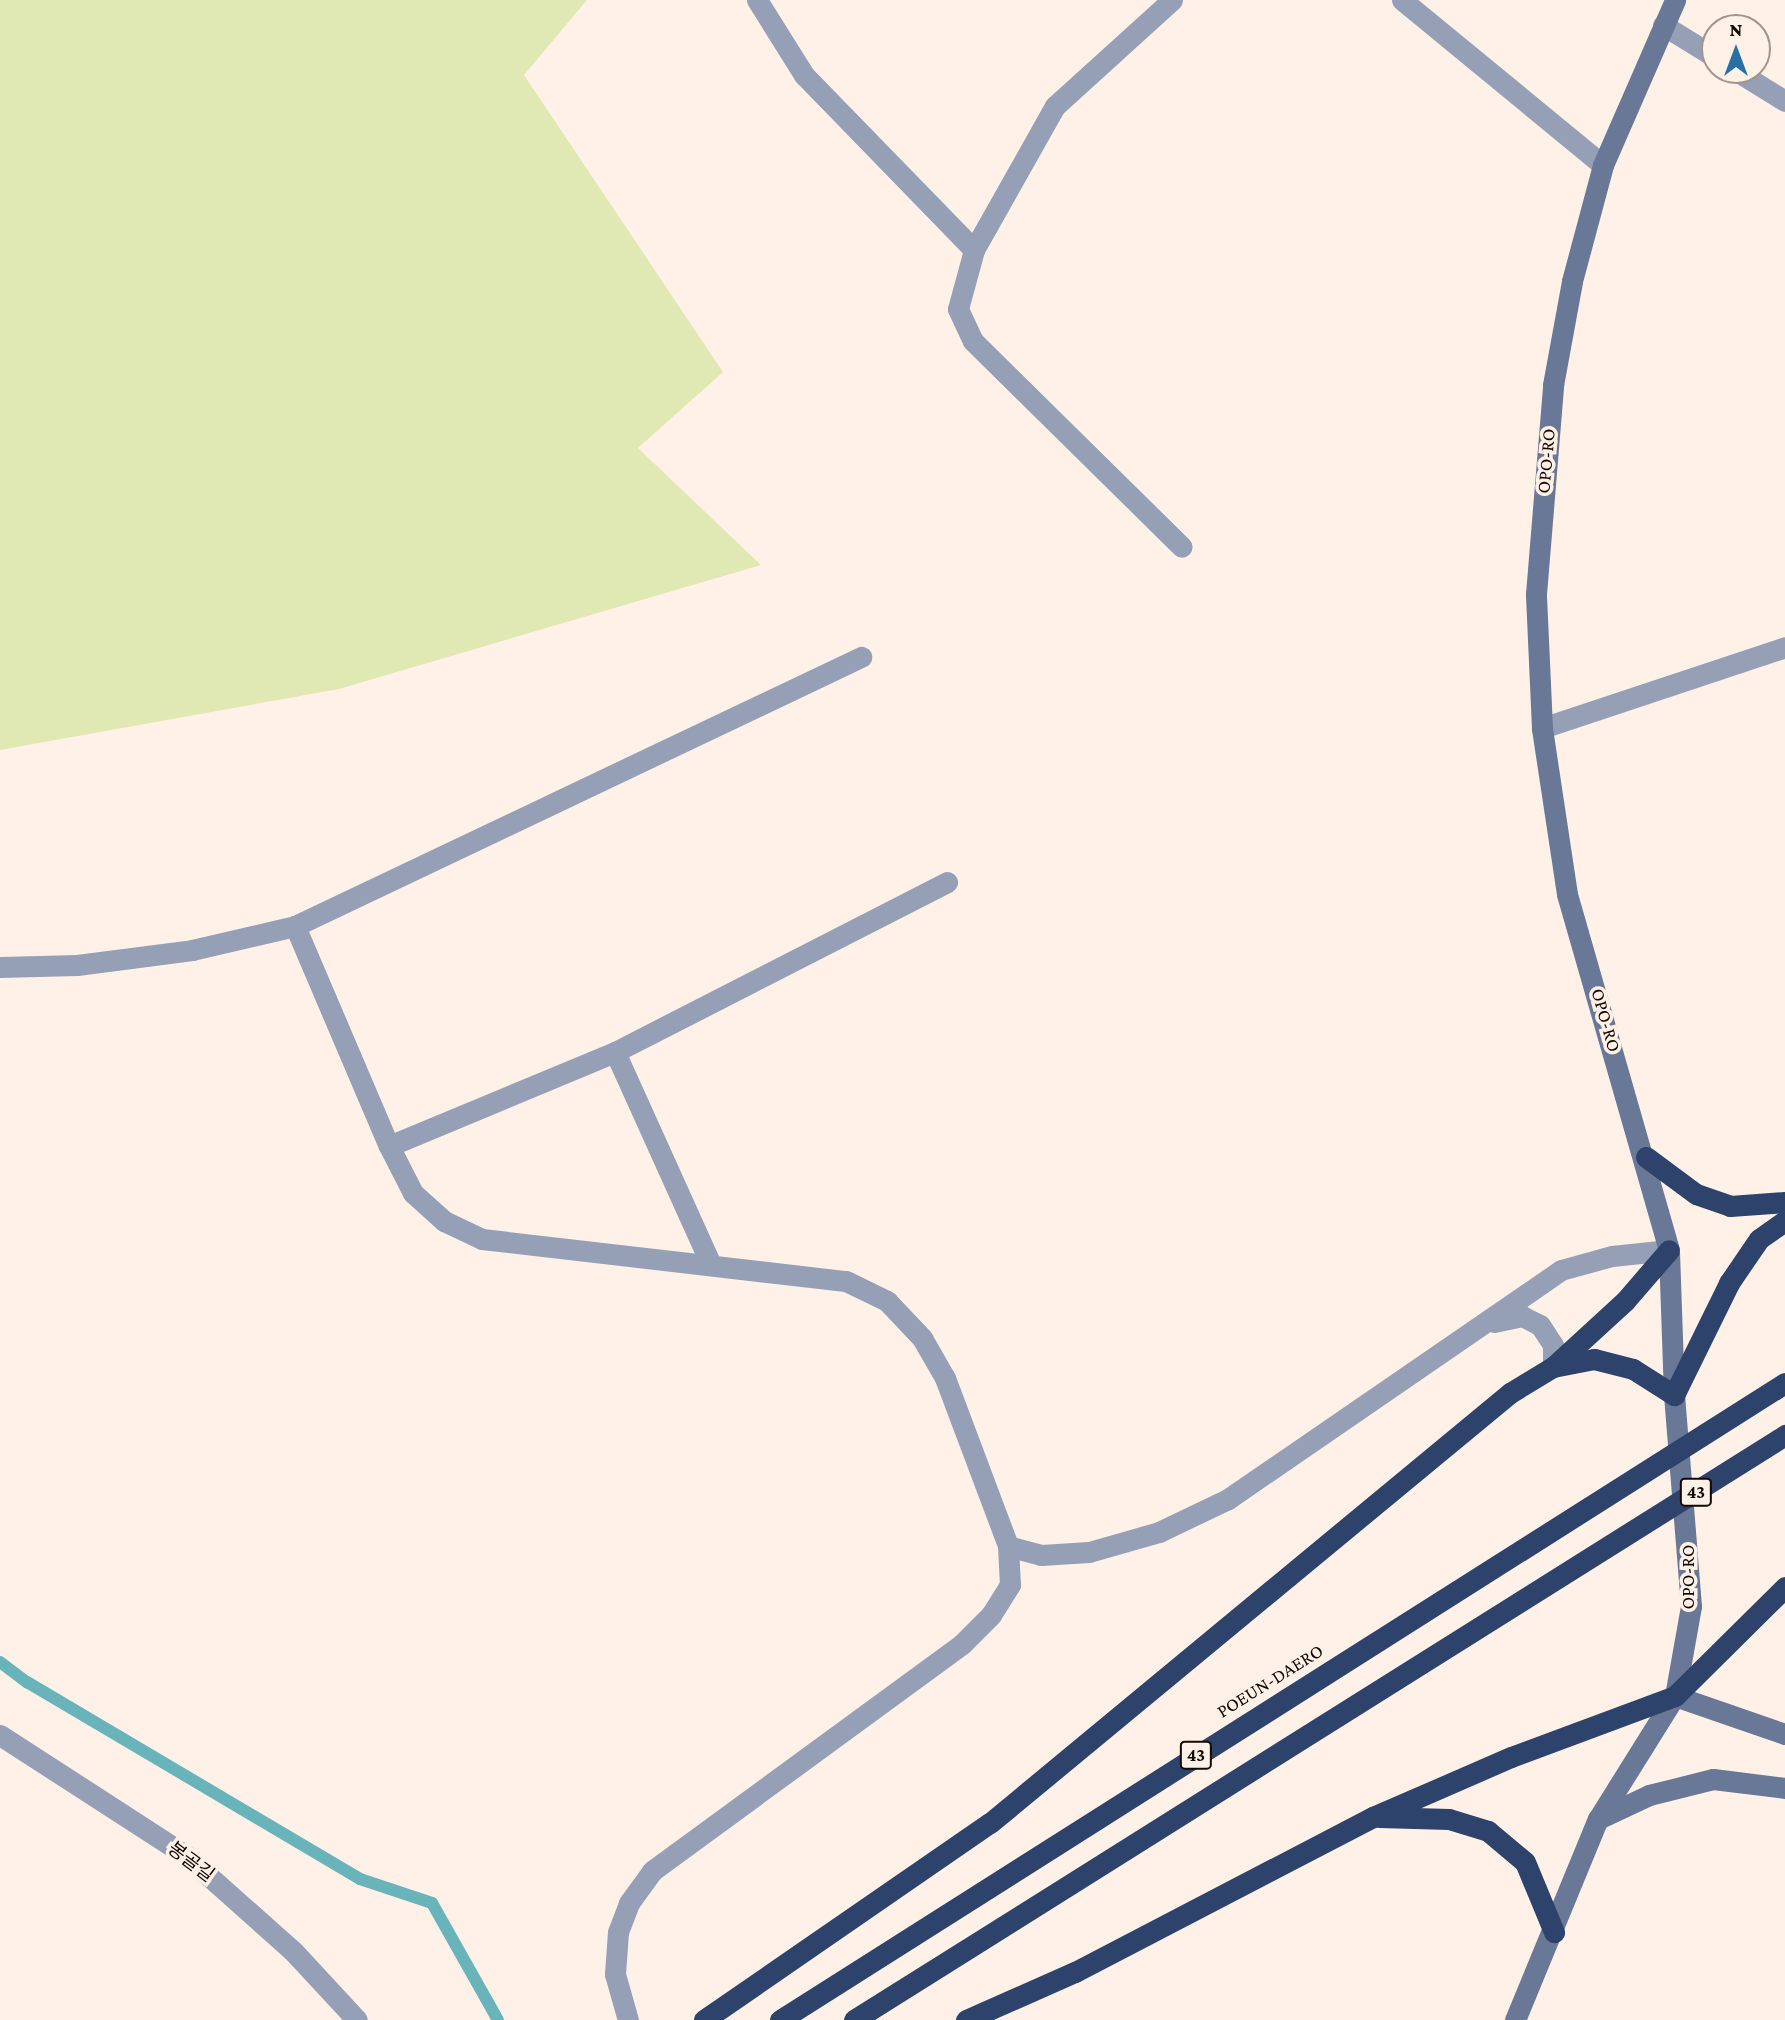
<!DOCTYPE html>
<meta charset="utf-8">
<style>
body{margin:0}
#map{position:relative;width:1785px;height:2020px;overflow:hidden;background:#fff1e8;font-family:"Crimson Pro","Noto Sans KR",serif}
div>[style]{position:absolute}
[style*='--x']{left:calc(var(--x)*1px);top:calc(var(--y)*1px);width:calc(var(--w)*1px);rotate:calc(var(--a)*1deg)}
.green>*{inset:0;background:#e0e9b4}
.stream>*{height:12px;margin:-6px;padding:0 6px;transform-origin:6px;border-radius:6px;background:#69b3bb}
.lane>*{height:21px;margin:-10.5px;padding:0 10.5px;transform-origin:10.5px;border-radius:10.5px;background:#95a0b6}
.street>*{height:21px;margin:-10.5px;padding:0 10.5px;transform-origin:10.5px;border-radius:10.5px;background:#95a0b6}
.secondary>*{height:21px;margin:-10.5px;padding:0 10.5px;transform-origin:10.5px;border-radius:10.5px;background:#687896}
.highway>*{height:21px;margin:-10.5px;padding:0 10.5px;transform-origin:10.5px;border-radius:10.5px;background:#2e436c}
span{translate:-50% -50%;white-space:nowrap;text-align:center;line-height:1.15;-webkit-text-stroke:7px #fff1e8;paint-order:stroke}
.shield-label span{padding:2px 5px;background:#fff1e8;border:2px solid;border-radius:5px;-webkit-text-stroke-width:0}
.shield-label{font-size:18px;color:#130903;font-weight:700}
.street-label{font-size:19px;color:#130903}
.north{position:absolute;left:1701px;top:14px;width:70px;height:70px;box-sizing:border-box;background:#fff1e8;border:2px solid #a1948c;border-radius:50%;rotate:0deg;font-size:19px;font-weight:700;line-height:28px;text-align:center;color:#130903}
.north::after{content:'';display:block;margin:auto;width:24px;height:32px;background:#296fa3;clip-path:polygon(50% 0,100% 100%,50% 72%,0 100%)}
</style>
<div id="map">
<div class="green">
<i style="clip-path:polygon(0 0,587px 0,524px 75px,723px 372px,638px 448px,761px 565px,339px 689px,0 750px)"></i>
</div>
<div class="stream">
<i style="--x:0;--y:1662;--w:34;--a:37"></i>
<i style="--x:27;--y:1682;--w:387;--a:30.6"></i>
<i style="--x:360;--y:1879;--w:76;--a:18.4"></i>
<i style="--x:432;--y:1903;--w:134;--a:60.6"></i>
</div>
<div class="lane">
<i style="--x:757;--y:0;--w:89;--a:57.9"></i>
<i style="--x:804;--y:75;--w:244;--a:45.8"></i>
<i style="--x:1172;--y:0;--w:158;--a:137.8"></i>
<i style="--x:1055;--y:106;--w:165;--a:119.4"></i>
<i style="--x:974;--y:250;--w:61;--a:105.2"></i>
<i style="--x:958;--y:309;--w:35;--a:65"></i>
<i style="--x:973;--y:341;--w:293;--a:44.6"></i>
<i style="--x:1402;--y:0;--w:260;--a:39.4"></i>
<i style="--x:1494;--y:1322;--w:29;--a:-12"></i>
<i style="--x:1522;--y:1316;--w:20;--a:27"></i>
<i style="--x:1540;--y:1325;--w:24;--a:57"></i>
<i style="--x:1553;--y:1345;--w:22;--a:90"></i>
<i style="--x:628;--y:2020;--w:48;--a:-105.8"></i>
<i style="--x:615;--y:1974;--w:42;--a:-85.9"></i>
<i style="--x:618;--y:1932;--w:31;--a:-69"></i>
<i style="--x:629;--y:1903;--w:39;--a:-54"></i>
<i style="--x:652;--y:1871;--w:384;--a:-36.2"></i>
<i style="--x:962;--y:1644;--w:41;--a:-45"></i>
<i style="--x:991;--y:1615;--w:36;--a:-58"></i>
<i style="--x:1010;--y:1585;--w:39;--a:-93"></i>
<i style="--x:1008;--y:1546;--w:34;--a:15"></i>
<i style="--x:1041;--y:1555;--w:48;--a:-3.6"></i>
<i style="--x:1089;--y:1552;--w:73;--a:-15.9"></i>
<i style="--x:1159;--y:1532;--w:76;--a:-25.6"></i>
<i style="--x:1228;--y:1499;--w:404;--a:-34.5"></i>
<i style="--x:1561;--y:1270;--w:53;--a:-15.4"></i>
<i style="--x:1612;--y:1256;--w:57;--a:-6"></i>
</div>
<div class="street">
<i style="--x:1663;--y:25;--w:61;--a:31.6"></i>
<i style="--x:1735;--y:70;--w:59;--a:31.8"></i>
<i style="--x:1542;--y:728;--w:256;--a:-18.4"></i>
<i style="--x:295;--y:926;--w:239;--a:66.9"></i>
<i style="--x:389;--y:1146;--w:53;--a:62.9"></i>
<i style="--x:413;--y:1193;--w:42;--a:42.1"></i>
<i style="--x:444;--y:1221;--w:42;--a:25.3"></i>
<i style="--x:482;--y:1239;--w:366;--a:6.6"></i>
<i style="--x:846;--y:1281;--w:46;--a:26"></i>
<i style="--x:887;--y:1301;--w:51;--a:46.6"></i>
<i style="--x:922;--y:1338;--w:46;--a:60.1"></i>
<i style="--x:945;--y:1378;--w:179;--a:69.4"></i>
<i style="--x:0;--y:967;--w:77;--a:-1.5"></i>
<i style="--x:77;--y:965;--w:116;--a:-7.4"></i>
<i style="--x:192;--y:950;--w:106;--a:-13.1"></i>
<i style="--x:295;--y:926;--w:627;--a:-25.42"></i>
<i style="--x:615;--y:1052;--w:234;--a:65.7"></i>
<i style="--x:389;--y:1146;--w:245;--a:-22.6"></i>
<i style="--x:615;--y:1052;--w:373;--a:-27.1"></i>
<i style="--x:0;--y:1735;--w:219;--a:32.9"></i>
<i style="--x:184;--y:1854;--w:146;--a:41.7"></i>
<i style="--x:293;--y:1951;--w:94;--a:47.2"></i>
</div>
<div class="secondary">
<i style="--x:1675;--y:1696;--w:116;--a:19.1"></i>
<i style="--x:1598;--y:1819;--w:56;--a:-25.2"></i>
<i style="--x:1649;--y:1795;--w:66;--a:-14"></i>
<i style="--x:1713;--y:1779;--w:73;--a:7.1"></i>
<i style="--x:1515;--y:2020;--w:217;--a:-67.6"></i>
<i style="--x:1598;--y:1819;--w:145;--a:-58"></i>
<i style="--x:1675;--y:1696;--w:91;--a:-79.9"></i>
<i style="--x:1691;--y:1606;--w:212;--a:-94.6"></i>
<i style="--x:1674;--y:1395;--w:145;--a:-92"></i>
<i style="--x:1669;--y:1250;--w:370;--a:-106"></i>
<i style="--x:1567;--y:894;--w:168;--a:-98.6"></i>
<i style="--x:1542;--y:728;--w:134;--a:-92.6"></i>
<i style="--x:1536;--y:594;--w:210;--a:-85.3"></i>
<i style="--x:1553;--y:385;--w:106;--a:-79.6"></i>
<i style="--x:1572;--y:281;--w:120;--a:-75"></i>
<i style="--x:1603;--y:165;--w:180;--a:-66.4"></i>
</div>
<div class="highway">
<i style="--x:1646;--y:1157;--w:62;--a:36.5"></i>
<i style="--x:1696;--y:1194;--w:36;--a:19"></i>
<i style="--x:1730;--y:1206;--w:55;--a:-4.2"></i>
<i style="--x:1553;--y:1367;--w:98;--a:-42.5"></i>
<i style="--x:1625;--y:1301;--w:67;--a:-49.2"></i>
<i style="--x:1379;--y:1817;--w:70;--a:1.6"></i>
<i style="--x:1449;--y:1819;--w:41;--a:17.1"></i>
<i style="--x:1488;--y:1831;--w:48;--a:40"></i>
<i style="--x:1525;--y:1862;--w:76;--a:67.5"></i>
<i style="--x:704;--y:2020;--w:347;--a:-34.6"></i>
<i style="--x:990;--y:1823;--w:675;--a:-39.59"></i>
<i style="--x:1510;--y:1393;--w:50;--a:-31.2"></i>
<i style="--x:1553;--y:1367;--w:42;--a:-11"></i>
<i style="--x:1594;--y:1359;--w:40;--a:14.4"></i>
<i style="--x:1633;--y:1369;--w:49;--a:32.4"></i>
<i style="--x:1674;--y:1395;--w:125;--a:-63.8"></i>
<i style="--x:1729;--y:1283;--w:53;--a:-55.7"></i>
<i style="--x:1759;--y:1239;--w:32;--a:-35"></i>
<i style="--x:780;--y:2020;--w:1190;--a:-32.37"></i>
<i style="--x:854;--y:2020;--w:1100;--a:-32.14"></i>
<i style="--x:966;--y:2020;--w:119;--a:-23.8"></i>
<i style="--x:1075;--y:1972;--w:336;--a:-27.5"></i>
<i style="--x:1373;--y:1817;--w:150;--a:-23.5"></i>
<i style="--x:1511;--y:1757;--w:175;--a:-20.4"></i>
<i style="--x:1675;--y:1696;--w:155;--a:-44.7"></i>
</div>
<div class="shield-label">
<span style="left:1696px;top:1492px">43</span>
<span style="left:1196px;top:1755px">43</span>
</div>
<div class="street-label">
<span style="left:1546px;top:461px;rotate:-85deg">OPO-RO</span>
<span style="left:1606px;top:1020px;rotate:74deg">OPO-RO</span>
<span style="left:1688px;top:1577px;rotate:-90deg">OPO-RO</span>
<span style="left:1270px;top:1681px;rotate:-32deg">POEUN-DAERO</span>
<span style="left:191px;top:1862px;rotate:37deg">봉골길</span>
</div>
<div class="north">N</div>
</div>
